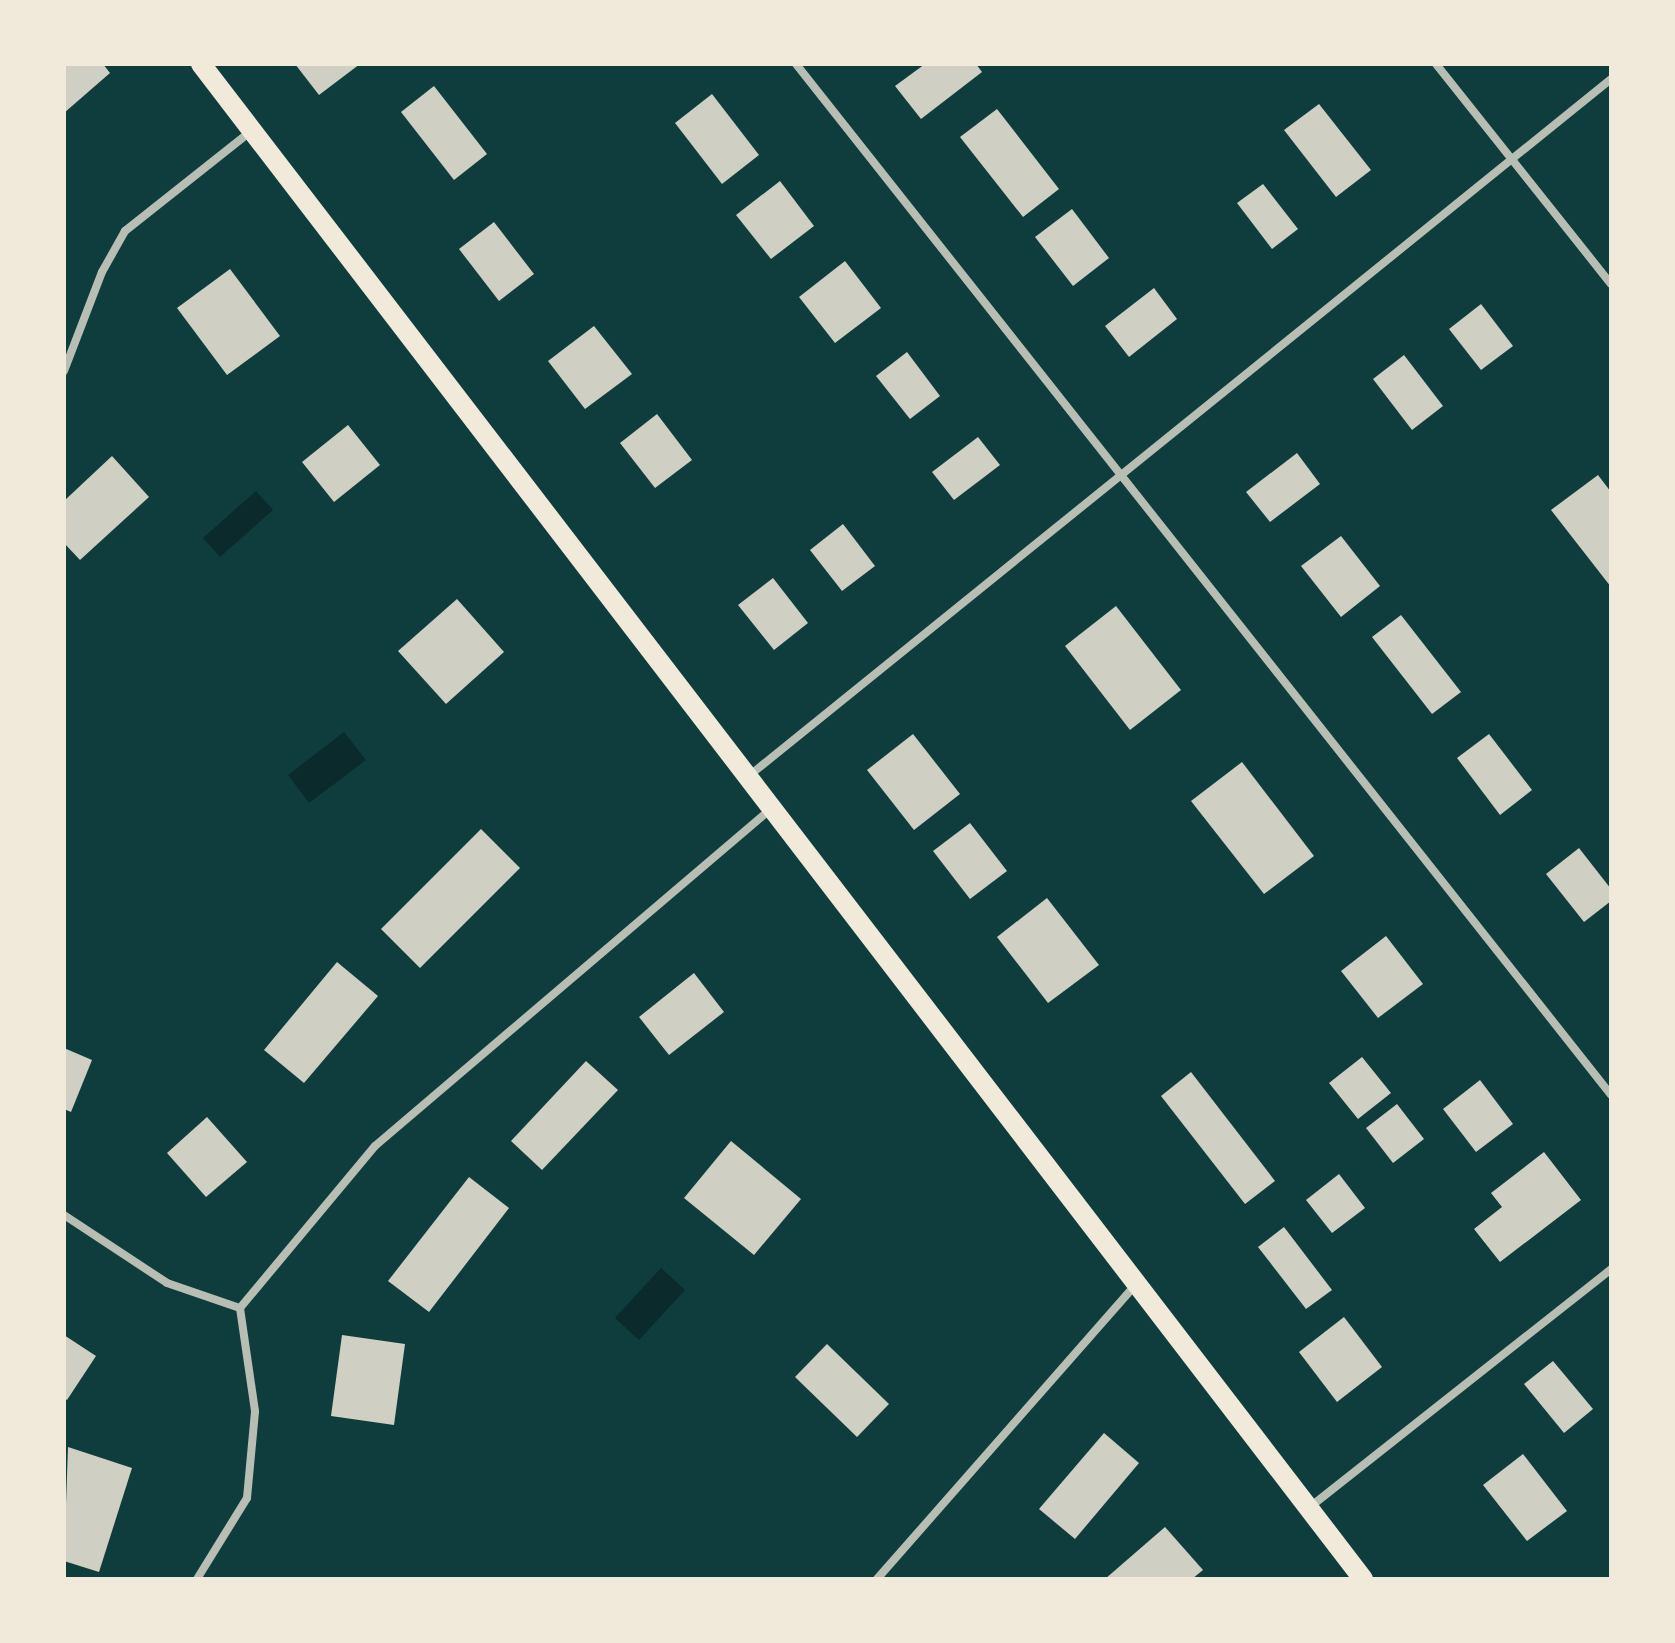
<!DOCTYPE html>
<style>
body{margin:0}
#map{position:relative;width:1675px;height:1643px;overflow:hidden;background:#0f3d3e;font-family:"Fira Sans Condensed",sans-serif}
div>[style]{position:absolute}
[style*='--x']{left:calc(var(--x)*1px);top:calc(var(--y)*1px);width:calc(var(--w)*1px);rotate:calc(var(--a)*1deg)}
.water>*{inset:0;background:#0a2a2b}
.building>*{inset:0;background:#cfcfc3}
.minor>*{height:8px;margin:-4px;padding:0 4px;transform-origin:4px;border-radius:4px;background:#b8beb3}
.primary>*{height:20px;margin:-10px;padding:0 10px;transform-origin:10px;border-radius:10px;background:#f1e9da}
span{translate:-50% -50%;white-space:nowrap;text-align:center;line-height:1.15;-webkit-text-stroke:8px #f1e9da;paint-order:stroke}
.frame{position:absolute;inset:0;border:66px solid #f1e9da;pointer-events:none}
</style>
<div id="map">
<div class="water">
<i style="clip-path:polygon(256px 491px,273px 510px,220px 557px,203px 538px)"></i>
<i style="clip-path:polygon(344px 732px,366px 760px,309px 803px,288px 775px)"></i>
<i style="clip-path:polygon(661px 1268px,685px 1290px,639px 1340px,615px 1318px)"></i>
</div>
<div class="building">
<i style="clip-path:polygon(64px 64px,103px 64px,110px 73px,64px 113px)"></i>
<i style="clip-path:polygon(295px 64px,360px 64px,319px 95px)"></i>
<i style="clip-path:polygon(925px 64px,976px 64px,982px 72px,921px 119px,895px 86px)"></i>
<i style="clip-path:polygon(434px 86px,487px 154px,454px 180px,401px 112px)"></i>
<i style="clip-path:polygon(712px 94px,759px 155px,722px 184px,675px 123px)"></i>
<i style="clip-path:polygon(1319px 104px,1371px 170px,1336px 197px,1284px 130px)"></i>
<i style="clip-path:polygon(997px 109px,1059px 189px,1023px 217px,960px 137px)"></i>
<i style="clip-path:polygon(780px 181px,814px 226px,771px 259px,736px 215px)"></i>
<i style="clip-path:polygon(1263px 184px,1298px 229px,1272px 249px,1237px 203px)"></i>
<i style="clip-path:polygon(1072px 209px,1109px 258px,1073px 286px,1035px 237px)"></i>
<i style="clip-path:polygon(494px 222px,534px 274px,499px 301px,459px 249px)"></i>
<i style="clip-path:polygon(845px 261px,881px 308px,835px 343px,799px 297px)"></i>
<i style="clip-path:polygon(230px 269px,280px 336px,227px 375px,177px 308px)"></i>
<i style="clip-path:polygon(1154px 288px,1177px 319px,1129px 357px,1105px 326px)"></i>
<i style="clip-path:polygon(1481px 304px,1513px 346px,1481px 370px,1449px 329px)"></i>
<i style="clip-path:polygon(594px 326px,632px 374px,585px 409px,548px 361px)"></i>
<i style="clip-path:polygon(907px 352px,940px 396px,910px 419px,876px 376px)"></i>
<i style="clip-path:polygon(1404px 355px,1443px 406px,1412px 430px,1373px 379px)"></i>
<i style="clip-path:polygon(657px 414px,692px 460px,655px 488px,620px 443px)"></i>
<i style="clip-path:polygon(348px 425px,380px 465px,334px 502px,302px 462px)"></i>
<i style="clip-path:polygon(978px 437px,1000px 465px,954px 500px,932px 472px)"></i>
<i style="clip-path:polygon(1297px 453px,1320px 484px,1270px 522px,1246px 492px)"></i>
<i style="clip-path:polygon(112px 456px,149px 497px,80px 560px,64px 543px,64px 501px)"></i>
<i style="clip-path:polygon(1598px 475px,1611px 492px,1611px 587px,1551px 510px)"></i>
<i style="clip-path:polygon(843px 524px,875px 566px,842px 591px,810px 550px)"></i>
<i style="clip-path:polygon(1341px 536px,1380px 586px,1341px 617px,1301px 566px)"></i>
<i style="clip-path:polygon(773px 578px,808px 623px,774px 650px,738px 605px)"></i>
<i style="clip-path:polygon(457px 599px,504px 652px,446px 704px,398px 651px)"></i>
<i style="clip-path:polygon(1116px 606px,1181px 690px,1130px 730px,1065px 646px)"></i>
<i style="clip-path:polygon(1401px 615px,1461px 692px,1432px 714px,1372px 637px)"></i>
<i style="clip-path:polygon(913px 734px,960px 794px,914px 830px,867px 770px)"></i>
<i style="clip-path:polygon(1489px 734px,1532px 790px,1500px 815px,1457px 758px)"></i>
<i style="clip-path:polygon(1242px 762px,1314px 856px,1264px 894px,1191px 801px)"></i>
<i style="clip-path:polygon(970px 823px,1007px 871px,970px 899px,933px 851px)"></i>
<i style="clip-path:polygon(481px 829px,520px 868px,420px 968px,381px 929px)"></i>
<i style="clip-path:polygon(1579px 848px,1611px 889px,1611px 901px,1584px 922px,1546px 874px)"></i>
<i style="clip-path:polygon(1047px 898px,1099px 965px,1048px 1003px,997px 937px)"></i>
<i style="clip-path:polygon(1386px 936px,1423px 984px,1378px 1018px,1341px 971px)"></i>
<i style="clip-path:polygon(337px 962px,378px 996px,304px 1083px,264px 1050px)"></i>
<i style="clip-path:polygon(694px 973px,724px 1012px,669px 1055px,639px 1017px)"></i>
<i style="clip-path:polygon(64px 1048px,92px 1060px,71px 1112px,64px 1109px)"></i>
<i style="clip-path:polygon(1362px 1057px,1391px 1093px,1358px 1119px,1329px 1083px)"></i>
<i style="clip-path:polygon(586px 1061px,618px 1090px,542px 1170px,511px 1141px)"></i>
<i style="clip-path:polygon(1191px 1072px,1275px 1181px,1245px 1204px,1161px 1096px)"></i>
<i style="clip-path:polygon(1480px 1080px,1513px 1124px,1476px 1152px,1443px 1109px)"></i>
<i style="clip-path:polygon(1397px 1104px,1424px 1139px,1393px 1163px,1366px 1128px)"></i>
<i style="clip-path:polygon(207px 1117px,247px 1162px,206px 1197px,167px 1153px)"></i>
<i style="clip-path:polygon(731px 1141px,801px 1199px,754px 1255px,684px 1198px)"></i>
<i style="clip-path:polygon(1544px 1152px,1581px 1200px,1500px 1262px,1474px 1229px,1502px 1207px,1491px 1193px)"></i>
<i style="clip-path:polygon(1339px 1174px,1365px 1208px,1332px 1233px,1306px 1200px)"></i>
<i style="clip-path:polygon(469px 1177px,509px 1208px,429px 1312px,388px 1281px)"></i>
<i style="clip-path:polygon(1284px 1227px,1332px 1290px,1306px 1309px,1258px 1247px)"></i>
<i style="clip-path:polygon(1344px 1317px,1382px 1367px,1337px 1402px,1299px 1352px)"></i>
<i style="clip-path:polygon(64px 1335px,96px 1356px,67px 1400px,64px 1398px)"></i>
<i style="clip-path:polygon(342px 1335px,405px 1344px,394px 1425px,331px 1416px)"></i>
<i style="clip-path:polygon(827px 1344px,889px 1404px,857px 1437px,795px 1377px)"></i>
<i style="clip-path:polygon(1553px 1361px,1593px 1409px,1564px 1433px,1524px 1384px)"></i>
<i style="clip-path:polygon(1104px 1433px,1139px 1463px,1075px 1539px,1039px 1509px)"></i>
<i style="clip-path:polygon(68px 1447px,132px 1468px,99px 1572px,64px 1561px)"></i>
<i style="clip-path:polygon(1523px 1454px,1567px 1511px,1527px 1541px,1483px 1485px)"></i>
<i style="clip-path:polygon(1165px 1527px,1203px 1570px,1192px 1579px,1105px 1579px)"></i>
</div>
<div class="minor">
<i style="--x:796;--y:64;--w:1314;--a:51.67"></i>
<i style="--x:1436;--y:64;--w:281;--a:51.5"></i>
<i style="--x:64;--y:371;--w:106;--a:-69"></i>
<i style="--x:102;--y:272;--w:47;--a:-60.7"></i>
<i style="--x:125;--y:231;--w:161;--a:-38.4"></i>
<i style="--x:750;--y:775;--w:1107;--a:-38.95"></i>
<i style="--x:64;--y:1215;--w:123;--a:33.4"></i>
<i style="--x:167;--y:1283;--w:77;--a:18.9"></i>
<i style="--x:1310;--y:1507;--w:384;--a:-38.3"></i>
<i style="--x:197;--y:1579;--w:95;--a:-58.3"></i>
<i style="--x:247;--y:1498;--w:87;--a:-84.7"></i>
<i style="--x:255;--y:1411;--w:104;--a:-98.3"></i>
<i style="--x:240;--y:1308;--w:211;--a:-50.2"></i>
<i style="--x:375;--y:1146;--w:521;--a:-40.41"></i>
<i style="--x:877;--y:1579;--w:391;--a:-48.7"></i>
</div>
<div class="primary">
<i style="--x:201;--y:64;--w:1909;--a:52.51"></i>
</div>
<div class="frame"></div>
</div>
